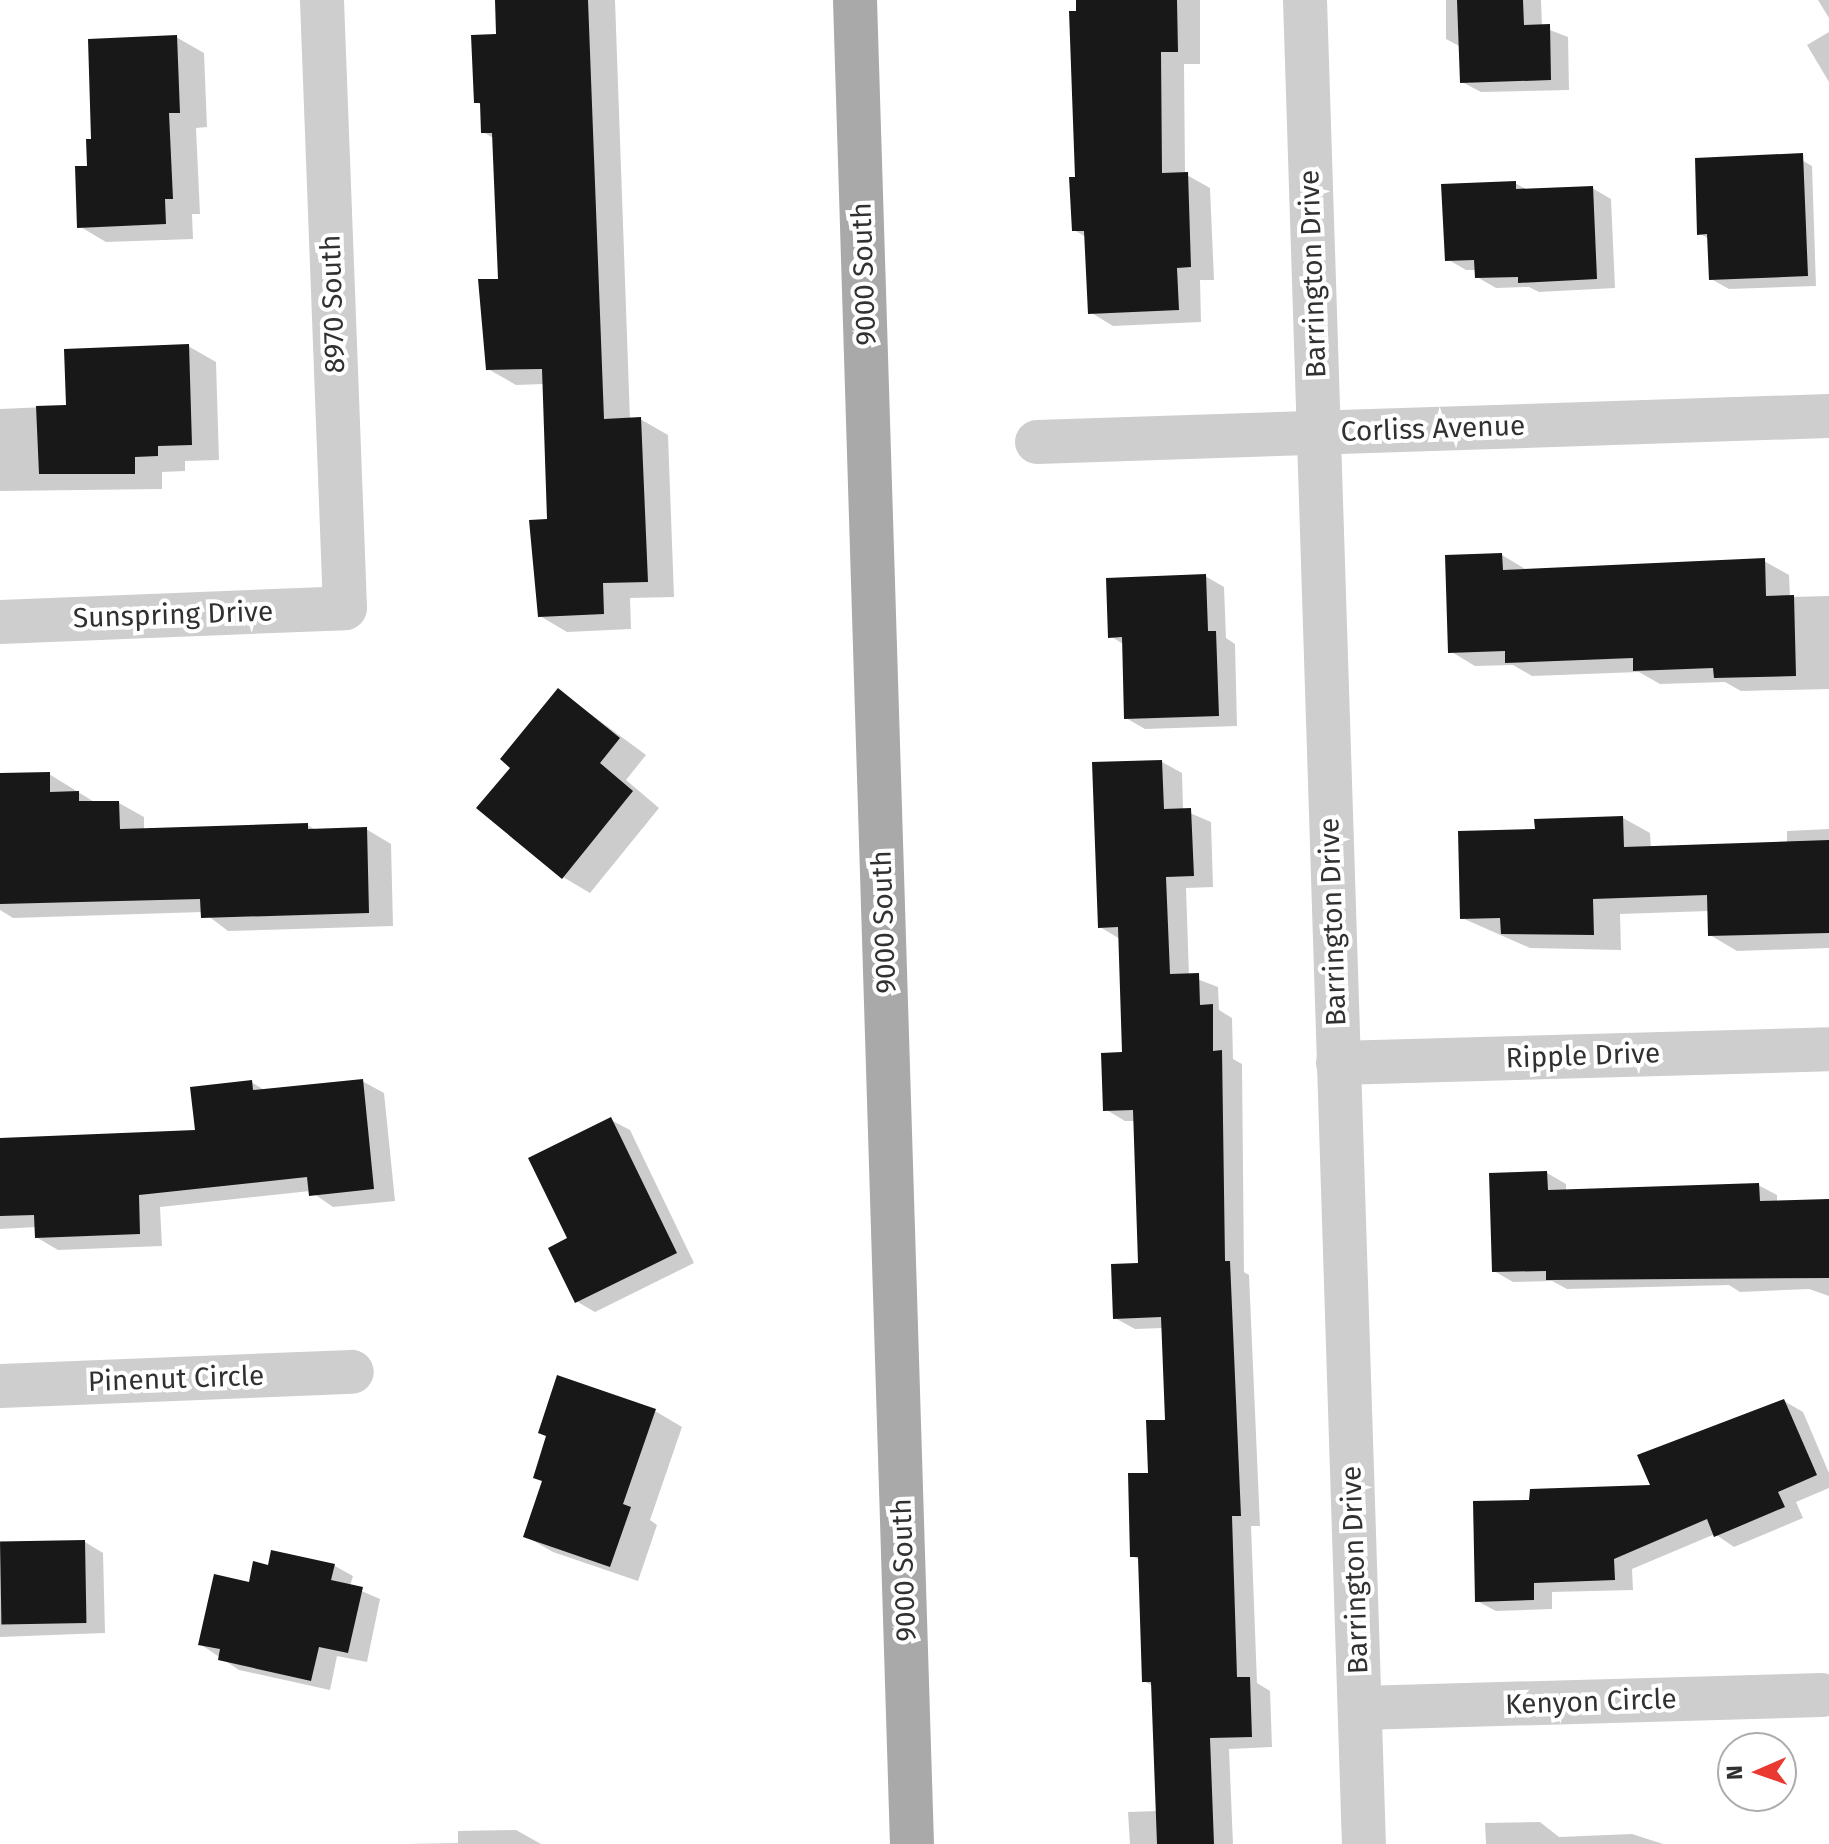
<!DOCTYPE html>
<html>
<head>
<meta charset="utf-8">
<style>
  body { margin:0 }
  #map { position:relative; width:1829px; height:1844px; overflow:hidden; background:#fff; font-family:"Fira Sans",sans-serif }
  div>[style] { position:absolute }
  .shadow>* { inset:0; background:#0003 }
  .building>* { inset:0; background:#181818; transform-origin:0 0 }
  .minor>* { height:44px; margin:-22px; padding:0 22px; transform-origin:22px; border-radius:22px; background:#cecece }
  .primary>* { height:44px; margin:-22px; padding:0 22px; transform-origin:22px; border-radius:22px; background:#a9a9a9 }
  span { translate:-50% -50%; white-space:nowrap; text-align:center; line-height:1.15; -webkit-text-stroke:8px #fff; paint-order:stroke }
  .street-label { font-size:28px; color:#313131 }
  .north { position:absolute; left:1717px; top:1732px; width:80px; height:80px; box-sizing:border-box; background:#fff; border:2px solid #adadad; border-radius:50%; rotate:268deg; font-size:22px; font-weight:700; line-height:32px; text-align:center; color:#313131 }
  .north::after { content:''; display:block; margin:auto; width:28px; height:36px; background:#ea3931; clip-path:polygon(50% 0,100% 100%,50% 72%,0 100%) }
</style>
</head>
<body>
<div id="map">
  <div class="shadow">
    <i style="clip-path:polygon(497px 0,615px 0,630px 420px,640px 419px,668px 435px,674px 597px,630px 598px,631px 629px,567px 632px,540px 616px,549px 521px,544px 384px,516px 385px,488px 369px,500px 281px,495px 139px,483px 132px,482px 105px,476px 102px,498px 36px)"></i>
    <i style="clip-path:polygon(1078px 0,1200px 0,1200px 64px,1184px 64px,1185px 174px,1210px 188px,1214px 280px,1200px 280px,1201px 322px,1113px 326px,1090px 312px,1086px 237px,1074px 230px)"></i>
    <i style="clip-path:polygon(1446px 0,1541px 0,1542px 27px,1568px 37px,1569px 90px,1481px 92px,1462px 82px,1461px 47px,1446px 39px)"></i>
    <i style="clip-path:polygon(1818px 0,1829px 0,1829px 18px)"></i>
    <i style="clip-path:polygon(1829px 32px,1829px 82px,1807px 45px)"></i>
    <i style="clip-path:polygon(176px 37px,204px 53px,207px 127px,196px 128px,200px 214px,192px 214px,193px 239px,106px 242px,79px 226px,89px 168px)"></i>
    <i style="clip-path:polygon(1793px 155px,1812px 166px,1816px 286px,1729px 289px,1711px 279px,1709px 239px,1699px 233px)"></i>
    <i style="clip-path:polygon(1515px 183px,1529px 191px,1592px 188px,1611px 199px,1615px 288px,1539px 292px,1529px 287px,1496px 288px,1477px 277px,1477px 270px,1466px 270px,1447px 259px)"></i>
    <i style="clip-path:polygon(188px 346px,216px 362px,219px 460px,185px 461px,185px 471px,162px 472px,162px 489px,0 491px,0 409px,68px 406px)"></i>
    <i style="clip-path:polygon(1502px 555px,1527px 570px,1764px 561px,1789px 575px,1790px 597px,1829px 596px,1829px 689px,1741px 691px,1725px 682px,1660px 684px,1639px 672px,1532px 676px,1513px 665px,1475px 666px,1450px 651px)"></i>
    <i style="clip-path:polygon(1205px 576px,1224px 587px,1226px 638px,1235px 644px,1237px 726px,1145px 729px,1126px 718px,1125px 645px,1110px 636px)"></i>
    <i style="clip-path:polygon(558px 690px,646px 755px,626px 780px,659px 808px,590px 893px,563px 877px,513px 767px)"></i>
    <i style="clip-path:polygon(1162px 762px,1182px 773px,1183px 810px,1211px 822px,1213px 887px,1186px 888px,1189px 976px,1218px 987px,1219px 1010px,1232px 1018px,1233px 1059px,1242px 1064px,1244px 1272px,1249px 1275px,1260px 1526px,1251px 1526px,1257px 1683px,1270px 1691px,1272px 1747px,1229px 1749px,1233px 1844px,1130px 1844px,1128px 1812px,1158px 1811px,1153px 1686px,1144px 1681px,1140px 1560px,1132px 1556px,1167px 1422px,1163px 1328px,1135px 1329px,1115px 1318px,1141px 1265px,1135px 1121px,1125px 1121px,1105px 1109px,1124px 1054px,1120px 939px,1100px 927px)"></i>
    <i style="clip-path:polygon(49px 774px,96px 803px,119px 803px,144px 817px,144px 830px,307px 825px,316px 830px,366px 829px,391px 844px,393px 926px,228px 931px,203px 912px,13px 918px,0 910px,0 775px)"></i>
    <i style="clip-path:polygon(1623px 818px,1650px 833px,1651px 848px,1787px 843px,1787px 831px,1829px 829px,1829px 948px,1737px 951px,1710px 935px,1709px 911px,1620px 914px,1621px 950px,1530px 948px,1462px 918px,1537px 831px)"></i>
    <i style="clip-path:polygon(362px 1081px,384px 1093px,395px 1201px,333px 1207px,310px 1191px,160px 1207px,162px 1246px,58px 1250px,36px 1237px,36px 1227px,0 1229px,0 1143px,197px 1132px,251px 1082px,266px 1091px)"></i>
    <i style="clip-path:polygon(611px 1120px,630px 1130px,694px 1263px,595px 1312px,576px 1301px,570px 1239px)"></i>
    <i style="clip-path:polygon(1547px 1173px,1566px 1184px,1566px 1191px,1758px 1185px,1777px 1195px,1777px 1203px,1829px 1201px,1829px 1296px,1809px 1289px,1740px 1292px,1729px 1285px,1567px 1289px,1552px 1281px,1513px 1282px,1494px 1271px)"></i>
    <i style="clip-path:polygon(1784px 1401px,1803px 1412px,1829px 1473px,1829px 1488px,1796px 1502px,1803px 1518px,1734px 1547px,1715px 1534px,1632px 1569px,1633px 1590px,1552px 1592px,1552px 1609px,1496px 1611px,1477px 1601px,1531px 1502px,1653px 1487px)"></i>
    <i style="clip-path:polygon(655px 1411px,682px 1427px,650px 1520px,657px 1525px,638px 1581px,553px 1552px,525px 1536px)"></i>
    <i style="clip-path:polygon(85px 1542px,103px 1553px,105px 1633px,0 1637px,0 1545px)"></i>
    <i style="clip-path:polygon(273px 1552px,335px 1566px,353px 1576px,350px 1586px,380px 1599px,367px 1662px,337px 1656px,330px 1690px,239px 1670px,200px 1644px,269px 1568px)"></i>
    <i style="clip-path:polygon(1540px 1822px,1559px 1837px,1632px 1834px,1663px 1844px,1486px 1844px,1485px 1823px)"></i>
    <i style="clip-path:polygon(516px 1830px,541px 1844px,406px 1844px,458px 1843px,458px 1831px)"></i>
  </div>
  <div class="building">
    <i style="clip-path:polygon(495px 0,588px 0,604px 419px,641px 417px,648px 582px,603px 583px,604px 614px,538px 617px,529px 520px,547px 519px,542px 369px,486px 370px,478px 279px,498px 279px,492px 133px,481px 133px,480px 103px,474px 103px,471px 35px,496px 34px)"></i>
    <i style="clip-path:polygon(1076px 0,1177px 0,1178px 52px,1161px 52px,1162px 173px,1188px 172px,1191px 267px,1177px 268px,1179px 310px,1088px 314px,1084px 231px,1072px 231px,1069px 177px,1075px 177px,1069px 11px,1076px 11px)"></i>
    <i style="clip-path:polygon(1457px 0,1523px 0,1524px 25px,1550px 24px,1551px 80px,1460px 83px)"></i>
    <i style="clip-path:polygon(177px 35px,180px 113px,169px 113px,173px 199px,165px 199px,166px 224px,77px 228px,75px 166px,87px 166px,86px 139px,91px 139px,88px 39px)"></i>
    <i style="clip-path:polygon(1803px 153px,1808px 276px,1709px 280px,1707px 234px,1697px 235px,1695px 158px)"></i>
    <i style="clip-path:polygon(1516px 181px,1516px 189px,1593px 186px,1597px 279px,1518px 283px,1518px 277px,1475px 278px,1474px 260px,1445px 261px,1441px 184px)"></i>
    <i style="clip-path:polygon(189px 344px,192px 445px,158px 446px,158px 456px,135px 457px,135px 474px,39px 474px,36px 406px,66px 405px,64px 349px)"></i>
    <i style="clip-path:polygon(1502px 553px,1503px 570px,1765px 558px,1766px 596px,1794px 595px,1796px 676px,1714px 678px,1713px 668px,1633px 671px,1633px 658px,1505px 663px,1505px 651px,1448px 653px,1445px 555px)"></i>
    <i style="clip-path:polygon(1206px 574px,1208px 631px,1216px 631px,1219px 716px,1124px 719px,1122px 637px,1108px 638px,1106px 578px)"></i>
    <i style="clip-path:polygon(558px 688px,620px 738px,600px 763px,633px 791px,562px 879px,476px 808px,510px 768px,500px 759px)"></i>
    <i style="clip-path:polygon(1162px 760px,1164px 809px,1191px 808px,1194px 876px,1166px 877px,1170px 974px,1199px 973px,1200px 1005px,1213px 1004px,1213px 1051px,1222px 1050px,1225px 1261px,1230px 1261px,1241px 1516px,1232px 1516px,1237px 1677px,1250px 1677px,1252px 1737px,1210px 1738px,1214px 1844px,1157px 1844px,1151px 1682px,1142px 1682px,1138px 1557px,1130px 1557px,1128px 1473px,1148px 1473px,1146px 1420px,1165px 1420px,1161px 1317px,1113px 1319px,1111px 1264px,1138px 1263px,1133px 1110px,1103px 1111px,1101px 1053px,1122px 1052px,1118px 927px,1098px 928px,1092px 762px)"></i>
    <i style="clip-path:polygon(50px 772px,50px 792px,79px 791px,79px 801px,119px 801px,120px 829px,308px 823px,308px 829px,367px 827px,369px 913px,201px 918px,200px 899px,0 904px,0 773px)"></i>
    <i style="clip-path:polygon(1623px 816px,1624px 847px,1829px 840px,1829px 933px,1708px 936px,1707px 895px,1593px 899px,1594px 935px,1501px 934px,1500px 918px,1460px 919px,1458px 831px,1535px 829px,1534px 819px)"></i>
    <i style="clip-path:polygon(363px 1079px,374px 1189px,309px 1196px,307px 1177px,139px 1195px,140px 1234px,35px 1238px,34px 1215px,0 1216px,0 1138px,195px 1130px,190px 1087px,252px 1080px,253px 1090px)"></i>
    <i style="clip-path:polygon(611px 1117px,677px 1253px,575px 1303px,548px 1248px,567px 1238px,528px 1158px)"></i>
    <i style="clip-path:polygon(1547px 1171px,1548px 1190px,1759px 1183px,1760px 1201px,1829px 1199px,1829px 1278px,1546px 1280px,1546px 1271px,1492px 1272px,1489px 1173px)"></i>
    <i style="clip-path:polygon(557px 1375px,656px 1409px,623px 1504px,631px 1507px,610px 1567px,523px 1537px,542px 1481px,533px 1478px,546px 1436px,538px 1433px)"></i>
    <i style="clip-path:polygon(1784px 1399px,1817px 1475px,1778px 1492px,1785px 1507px,1714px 1537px,1707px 1519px,1614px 1559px,1615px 1580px,1534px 1583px,1534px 1600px,1475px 1602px,1473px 1501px,1529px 1500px,1530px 1489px,1650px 1485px,1637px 1455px)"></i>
    <i style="left:85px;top:1540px;width:83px;height:85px;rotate:89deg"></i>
    <i style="clip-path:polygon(271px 1550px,335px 1564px,331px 1580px,363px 1587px,348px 1653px,319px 1647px,311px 1681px,218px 1660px,220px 1649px,198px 1645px,214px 1574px,249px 1582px,253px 1561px,268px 1565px)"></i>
  </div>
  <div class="minor">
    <i style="left:1305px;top:0;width:1845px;rotate:88.17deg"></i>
    <i style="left:1037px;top:442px;width:792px;rotate:-1.88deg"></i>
    <i style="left:0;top:622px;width:345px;rotate:-2.3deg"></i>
    <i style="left:345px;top:608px;width:608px;rotate:-92.17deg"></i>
    <i style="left:1338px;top:1063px;width:491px;rotate:-1.6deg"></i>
    <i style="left:0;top:1386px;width:352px;rotate:-2.3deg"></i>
    <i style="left:1360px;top:1708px;width:462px;rotate:-1.6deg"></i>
  </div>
  <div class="primary">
    <i style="left:855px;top:0;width:1845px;rotate:88.23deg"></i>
  </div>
  <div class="street-label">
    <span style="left:864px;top:274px;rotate:-92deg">9000 South</span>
    <span style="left:1313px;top:274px;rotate:-92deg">Barrington Drive</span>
    <span style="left:333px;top:304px;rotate:-92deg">8970 South</span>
    <span style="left:1433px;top:429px;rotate:-2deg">Corliss Avenue</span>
    <span style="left:173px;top:615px;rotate:-2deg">Sunspring Drive</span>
    <span style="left:884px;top:922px;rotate:-92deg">9000 South</span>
    <span style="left:1333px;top:922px;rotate:-92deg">Barrington Drive</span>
    <span style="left:1583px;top:1056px;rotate:-2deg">Ripple Drive</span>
    <span style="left:176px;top:1379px;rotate:-2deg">Pinenut Circle</span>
    <span style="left:904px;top:1570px;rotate:-92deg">9000 South</span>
    <span style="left:1355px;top:1570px;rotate:-92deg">Barrington Drive</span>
    <span style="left:1591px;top:1702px;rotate:-2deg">Kenyon Circle</span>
  </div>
  <div class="north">N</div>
</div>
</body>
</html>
